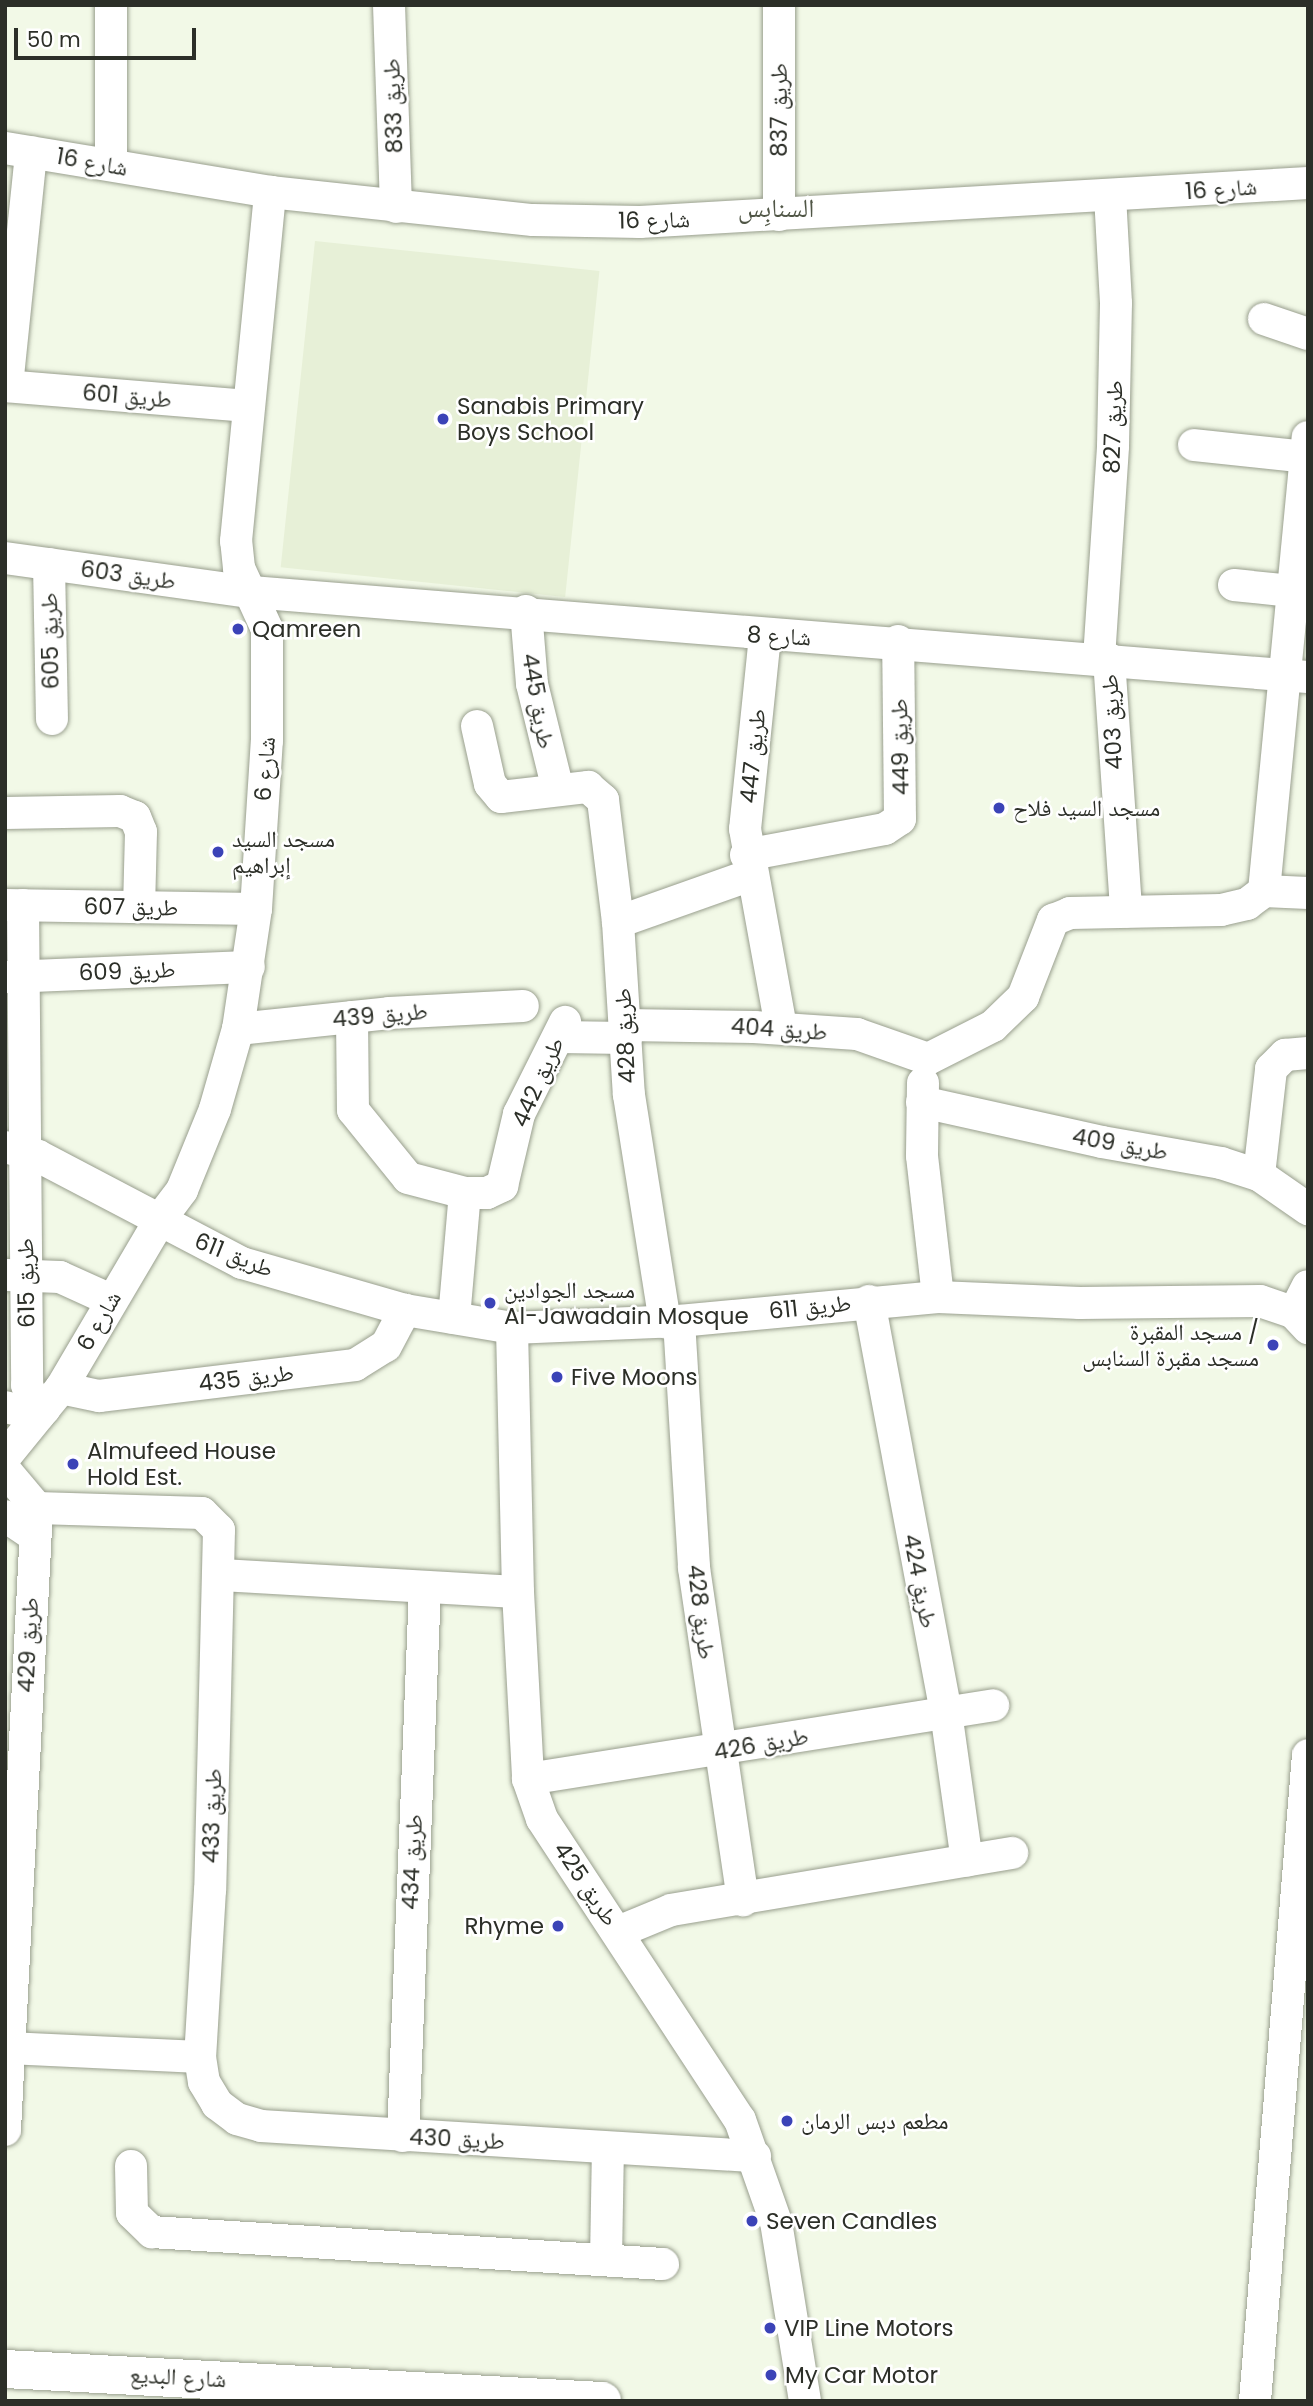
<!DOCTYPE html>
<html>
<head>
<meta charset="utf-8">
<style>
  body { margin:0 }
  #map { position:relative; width:1313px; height:2406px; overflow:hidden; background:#f2f9e7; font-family:Poppins,"Noto Naskh Arabic",sans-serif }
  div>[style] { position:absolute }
  .built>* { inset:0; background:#e7f0d7; transform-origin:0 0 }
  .roads { filter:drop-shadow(0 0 2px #999f8e) drop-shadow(0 0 2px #999f8e) }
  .minor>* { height:32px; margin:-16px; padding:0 16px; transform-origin:16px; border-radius:16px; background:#fff }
  .major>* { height:38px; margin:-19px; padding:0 19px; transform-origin:19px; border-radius:19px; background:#fff }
  .dots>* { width:19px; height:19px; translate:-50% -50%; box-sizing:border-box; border:4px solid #fff; border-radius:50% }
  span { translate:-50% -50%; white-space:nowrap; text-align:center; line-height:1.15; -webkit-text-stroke:5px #fff; paint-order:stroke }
  .street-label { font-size:23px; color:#2c2f28 }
  .poi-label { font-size:23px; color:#2c2f28 }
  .left { translate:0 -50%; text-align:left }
  .right { translate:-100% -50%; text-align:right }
  .quarter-label { font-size:26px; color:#505646 }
  .frame { position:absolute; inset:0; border:7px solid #2c2f28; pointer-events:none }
  .scale { position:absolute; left:14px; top:28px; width:182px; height:32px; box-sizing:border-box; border:4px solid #2c2f28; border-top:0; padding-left:9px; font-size:21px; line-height:24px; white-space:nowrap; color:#2c2f28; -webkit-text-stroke:5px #fff; paint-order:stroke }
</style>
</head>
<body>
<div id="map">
  <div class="built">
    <i style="left:315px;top:241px;width:286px;height:328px;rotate:6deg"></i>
  </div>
  <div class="roads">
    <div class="minor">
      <i style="left:111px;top:5px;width:160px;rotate:90deg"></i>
      <i style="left:389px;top:5px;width:202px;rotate:88deg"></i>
      <i style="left:779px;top:5px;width:210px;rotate:90deg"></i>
      <i style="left:5px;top:148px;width:269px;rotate:9.4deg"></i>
      <i style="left:270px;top:192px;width:264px;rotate:6.1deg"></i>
      <i style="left:533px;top:220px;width:107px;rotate:1.1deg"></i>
      <i style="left:640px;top:222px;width:669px;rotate:-3.34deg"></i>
      <i style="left:1264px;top:319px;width:46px;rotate:18.8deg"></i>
      <i style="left:5px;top:386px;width:243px;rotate:4.7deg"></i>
      <i style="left:7px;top:386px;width:235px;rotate:-84.1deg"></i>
      <i style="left:1194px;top:445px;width:113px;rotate:6.1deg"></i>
      <i style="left:5px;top:558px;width:248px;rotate:7.9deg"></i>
      <i style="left:251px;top:592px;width:1060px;rotate:4.6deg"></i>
      <i style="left:49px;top:564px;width:155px;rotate:88.9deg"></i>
      <i style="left:1234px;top:585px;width:58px;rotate:5.9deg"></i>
      <i style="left:526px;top:611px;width:73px;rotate:85.3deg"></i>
      <i style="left:532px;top:684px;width:109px;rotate:76.2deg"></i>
      <i style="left:765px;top:636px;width:194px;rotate:95.9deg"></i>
      <i style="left:745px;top:829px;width:202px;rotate:79.7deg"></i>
      <i style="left:1099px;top:658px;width:212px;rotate:-86.2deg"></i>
      <i style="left:1113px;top:446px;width:143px;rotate:-88.8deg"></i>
      <i style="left:1116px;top:303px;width:106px;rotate:-93.2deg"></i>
      <i style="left:1109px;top:659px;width:253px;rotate:86.1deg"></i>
      <i style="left:477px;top:726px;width:59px;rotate:77.4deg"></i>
      <i style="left:490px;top:784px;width:17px;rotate:50deg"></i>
      <i style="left:501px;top:797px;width:88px;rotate:-6.6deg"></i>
      <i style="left:588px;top:787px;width:20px;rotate:41deg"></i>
      <i style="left:603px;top:800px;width:123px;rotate:83deg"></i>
      <i style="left:618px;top:922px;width:173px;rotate:86.4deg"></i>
      <i style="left:629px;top:1095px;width:230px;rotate:81deg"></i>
      <i style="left:5px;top:813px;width:115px;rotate:-1deg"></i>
      <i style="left:120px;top:811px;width:16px;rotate:22deg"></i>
      <i style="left:135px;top:817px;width:16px;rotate:68deg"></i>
      <i style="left:141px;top:832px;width:75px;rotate:91.5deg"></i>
      <i style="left:746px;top:855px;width:141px;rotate:-10.6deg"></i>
      <i style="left:885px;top:829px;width:18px;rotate:-34deg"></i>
      <i style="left:900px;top:819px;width:178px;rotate:-90.6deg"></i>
      <i style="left:1264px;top:891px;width:456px;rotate:-84.5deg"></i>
      <i style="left:5px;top:905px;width:251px;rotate:0.9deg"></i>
      <i style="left:23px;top:905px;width:480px;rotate:89.5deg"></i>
      <i style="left:27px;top:1385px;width:15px;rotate:70deg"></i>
      <i style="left:32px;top:1399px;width:16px;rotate:40deg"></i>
      <i style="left:618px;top:922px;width:141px;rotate:-19.5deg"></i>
      <i style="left:7px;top:977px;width:242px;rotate:-2.4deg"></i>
      <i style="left:352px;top:1017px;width:93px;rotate:89.4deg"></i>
      <i style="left:353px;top:1110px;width:87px;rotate:51deg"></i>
      <i style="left:408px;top:1178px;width:59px;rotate:14.7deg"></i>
      <i style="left:465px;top:1193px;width:22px"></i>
      <i style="left:487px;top:1193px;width:17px;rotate:-25deg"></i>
      <i style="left:502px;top:1186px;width:74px;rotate:-76.7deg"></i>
      <i style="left:519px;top:1114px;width:103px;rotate:-63.4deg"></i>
      <i style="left:625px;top:1025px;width:129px;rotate:0.9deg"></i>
      <i style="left:754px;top:1027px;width:103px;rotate:3.9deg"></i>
      <i style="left:857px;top:1034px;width:75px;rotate:19.4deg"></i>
      <i style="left:928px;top:1059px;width:73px;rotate:-26.9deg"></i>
      <i style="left:993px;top:1026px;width:42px;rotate:-44deg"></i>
      <i style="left:1023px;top:997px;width:83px;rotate:-68.7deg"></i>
      <i style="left:1053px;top:920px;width:18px;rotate:-22deg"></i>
      <i style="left:1070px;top:913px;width:151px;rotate:-1.1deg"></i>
      <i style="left:1221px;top:910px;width:27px;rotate:-13deg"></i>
      <i style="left:1247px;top:904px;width:21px;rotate:-37deg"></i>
      <i style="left:1264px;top:891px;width:44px;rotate:2.6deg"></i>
      <i style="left:238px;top:1029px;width:152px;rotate:-6deg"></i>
      <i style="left:389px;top:1013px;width:134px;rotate:-3deg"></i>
      <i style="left:559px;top:1037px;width:67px;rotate:0.9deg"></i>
      <i style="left:923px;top:1083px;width:73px;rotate:90.8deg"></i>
      <i style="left:922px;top:1156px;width:142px;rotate:83.5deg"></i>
      <i style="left:922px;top:1102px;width:184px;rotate:12.5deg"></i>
      <i style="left:1102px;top:1142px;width:121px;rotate:10deg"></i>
      <i style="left:1221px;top:1163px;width:40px;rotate:18deg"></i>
      <i style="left:1259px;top:1175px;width:60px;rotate:34.8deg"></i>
      <i style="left:5px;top:1147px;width:34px;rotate:15deg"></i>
      <i style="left:38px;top:1156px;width:230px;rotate:27.7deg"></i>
      <i style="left:242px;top:1263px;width:170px;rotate:16.1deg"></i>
      <i style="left:405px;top:1310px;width:109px;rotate:9.5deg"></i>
      <i style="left:512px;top:1328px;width:167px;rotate:-2.4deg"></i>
      <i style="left:679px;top:1321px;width:260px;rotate:-5.3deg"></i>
      <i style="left:938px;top:1297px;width:142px;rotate:2.4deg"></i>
      <i style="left:1080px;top:1303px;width:180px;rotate:-0.6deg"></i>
      <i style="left:1260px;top:1301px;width:36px;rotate:19deg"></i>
      <i style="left:1294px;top:1313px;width:21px;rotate:47deg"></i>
      <i style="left:1259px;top:1175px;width:107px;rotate:-83.5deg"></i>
      <i style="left:1271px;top:1069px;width:20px;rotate:-45deg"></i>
      <i style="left:1285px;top:1055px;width:23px;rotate:-5deg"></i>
      <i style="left:7px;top:1275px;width:53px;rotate:2.2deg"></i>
      <i style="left:60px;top:1277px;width:56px;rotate:24.3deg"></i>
      <i style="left:869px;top:1301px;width:418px;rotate:79.4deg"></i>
      <i style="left:946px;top:1712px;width:150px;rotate:82deg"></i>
      <i style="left:1294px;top:1313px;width:30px;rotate:-63deg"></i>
      <i style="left:454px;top:1318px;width:125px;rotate:-85deg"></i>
      <i style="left:679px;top:1321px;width:247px;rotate:86.5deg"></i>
      <i style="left:694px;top:1568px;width:336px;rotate:81.6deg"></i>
      <i style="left:512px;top:1328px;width:264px;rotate:88.7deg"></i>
      <i style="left:518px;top:1592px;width:187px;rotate:86.9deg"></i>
      <i style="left:528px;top:1779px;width:42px;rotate:70.7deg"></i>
      <i style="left:542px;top:1819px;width:360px;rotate:56.7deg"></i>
      <i style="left:740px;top:2120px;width:108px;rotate:70.6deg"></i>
      <i style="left:776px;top:2222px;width:181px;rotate:80.8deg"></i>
      <i style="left:61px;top:1388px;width:39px;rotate:12deg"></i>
      <i style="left:99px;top:1396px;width:258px;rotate:-6.9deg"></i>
      <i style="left:355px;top:1365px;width:36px;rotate:-32deg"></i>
      <i style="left:386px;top:1346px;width:41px;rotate:-62.2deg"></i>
      <i style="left:5px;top:1407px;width:35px;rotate:13deg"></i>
      <i style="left:5px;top:1457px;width:89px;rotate:-50.9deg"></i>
      <i style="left:61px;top:1388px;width:197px;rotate:-59.5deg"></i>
      <i style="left:161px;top:1218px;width:35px;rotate:-53deg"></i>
      <i style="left:182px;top:1190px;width:87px;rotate:-67.8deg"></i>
      <i style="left:215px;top:1109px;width:83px;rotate:-74deg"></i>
      <i style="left:238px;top:1029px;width:121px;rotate:-81.5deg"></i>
      <i style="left:256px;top:909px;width:168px;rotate:-86.3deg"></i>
      <i style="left:267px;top:741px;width:112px;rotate:-90deg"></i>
      <i style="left:267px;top:629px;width:67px;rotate:-114.7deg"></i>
      <i style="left:239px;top:568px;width:27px;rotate:-96deg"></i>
      <i style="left:236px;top:541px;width:351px;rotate:-84.4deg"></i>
      <i style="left:5px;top:1470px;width:50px;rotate:49.9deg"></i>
      <i style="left:37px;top:1508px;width:165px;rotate:1.7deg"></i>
      <i style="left:202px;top:1513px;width:24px;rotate:45deg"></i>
      <i style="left:219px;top:1530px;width:360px;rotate:91.4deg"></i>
      <i style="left:210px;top:1890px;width:167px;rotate:93.4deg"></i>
      <i style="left:200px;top:2057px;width:25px;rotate:81deg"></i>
      <i style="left:204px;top:2082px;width:26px;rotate:59deg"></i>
      <i style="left:217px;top:2104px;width:25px;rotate:37deg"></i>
      <i style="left:237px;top:2119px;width:25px;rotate:16deg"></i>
      <i style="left:261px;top:2126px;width:495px;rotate:3.5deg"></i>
      <i style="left:5px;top:1516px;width:34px;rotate:34deg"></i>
      <i style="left:220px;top:1575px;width:298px;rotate:3.3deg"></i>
      <i style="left:528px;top:1779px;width:471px;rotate:-9deg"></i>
      <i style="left:618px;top:1932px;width:57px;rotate:-22.5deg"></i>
      <i style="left:671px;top:1910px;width:346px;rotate:-9.5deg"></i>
      <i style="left:8px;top:2048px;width:192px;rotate:2.7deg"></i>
      <i style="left:5px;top:2130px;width:623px;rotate:-87.05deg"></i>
      <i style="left:403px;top:2136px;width:548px;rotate:-87.7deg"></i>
      <i style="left:131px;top:2166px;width:47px;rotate:88.8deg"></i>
      <i style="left:132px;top:2213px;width:28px;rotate:44deg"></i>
      <i style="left:152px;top:2232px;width:512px;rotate:3.58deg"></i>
      <i style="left:606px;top:2260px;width:112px;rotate:-89deg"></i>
      <i style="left:1255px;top:2401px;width:648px;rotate:-85.31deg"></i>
    </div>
    <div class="major">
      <i style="left:5px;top:2369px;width:598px;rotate:3.07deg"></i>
    </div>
  </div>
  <div class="dots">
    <i style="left:443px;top:419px;background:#3b43b7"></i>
    <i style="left:238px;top:629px;background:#3b43b7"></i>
    <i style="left:999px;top:808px;background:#3b43b7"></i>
    <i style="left:218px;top:852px;background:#3b43b7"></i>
    <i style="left:490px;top:1303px;background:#3b43b7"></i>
    <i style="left:1273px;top:1345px;background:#3b43b7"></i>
    <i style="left:557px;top:1377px;background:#3b43b7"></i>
    <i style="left:73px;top:1464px;background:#3b43b7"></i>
    <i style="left:558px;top:1926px;background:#3b43b7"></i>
    <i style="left:787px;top:2121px;background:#3b43b7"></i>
    <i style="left:752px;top:2221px;background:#3b43b7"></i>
    <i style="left:770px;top:2328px;background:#3b43b7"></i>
    <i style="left:771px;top:2375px;background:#3b43b7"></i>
  </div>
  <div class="street-label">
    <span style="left:393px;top:106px;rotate:-92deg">طريق 833</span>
    <span style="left:779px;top:110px;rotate:-90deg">طريق 837</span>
    <span style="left:92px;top:162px;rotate:10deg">شارع 16</span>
    <span style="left:1221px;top:189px;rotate:-4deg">شارع 16</span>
    <span style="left:654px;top:220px;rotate:-1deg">شارع 16</span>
    <span style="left:127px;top:396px;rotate:5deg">طريق 601</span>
    <span style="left:1113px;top:427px;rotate:-88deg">طريق 827</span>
    <span style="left:128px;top:575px;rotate:8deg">طريق 603</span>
    <span style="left:779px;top:636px;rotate:3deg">شارع 8</span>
    <span style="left:50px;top:641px;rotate:-91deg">طريق 605</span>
    <span style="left:538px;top:701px;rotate:80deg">طريق 445</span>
    <span style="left:1112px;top:722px;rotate:-93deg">طريق 403</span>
    <span style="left:900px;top:747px;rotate:-91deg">طريق 449</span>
    <span style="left:753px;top:756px;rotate:-84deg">طريق 447</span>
    <span style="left:265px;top:769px;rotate:-86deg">شارع 6</span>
    <span style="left:131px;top:907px;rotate:1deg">طريق 607</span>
    <span style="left:127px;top:971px;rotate:-2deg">طريق 609</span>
    <span style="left:380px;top:1015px;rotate:-5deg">طريق 439</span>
    <span style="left:779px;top:1029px;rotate:4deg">طريق 404</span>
    <span style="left:625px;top:1036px;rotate:-93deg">طريق 428</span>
    <span style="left:538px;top:1082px;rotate:-66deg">طريق 442</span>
    <span style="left:1120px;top:1144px;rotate:10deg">طريق 409</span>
    <span style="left:234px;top:1255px;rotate:22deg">طريق 611</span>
    <span style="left:26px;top:1283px;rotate:-91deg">طريق 615</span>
    <span style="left:810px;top:1307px;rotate:-6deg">طريق 611</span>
    <span style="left:99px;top:1321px;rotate:-60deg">شارع 6</span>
    <span style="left:246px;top:1378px;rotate:-7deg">طريق 435</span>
    <span style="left:920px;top:1581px;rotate:79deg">طريق 424</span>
    <span style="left:701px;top:1612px;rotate:83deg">طريق 428</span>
    <span style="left:28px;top:1645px;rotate:-87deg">طريق 429</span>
    <span style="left:761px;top:1744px;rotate:-10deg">طريق 426</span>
    <span style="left:212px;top:1816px;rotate:-88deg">طريق 433</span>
    <span style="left:412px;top:1862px;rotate:-87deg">طريق 434</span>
    <span style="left:586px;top:1884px;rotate:56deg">طريق 425</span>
    <span style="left:457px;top:2139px;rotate:3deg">طريق 430</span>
    <span style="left:178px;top:2377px;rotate:3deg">شارع البديع</span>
  </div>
  <div class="poi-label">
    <span class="left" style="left:457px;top:419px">Sanabis Primary<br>Boys School</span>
    <span class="left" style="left:252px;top:629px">Qamreen</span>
    <span class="left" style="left:1013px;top:808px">مسجد السيد فلاح</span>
    <span class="left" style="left:232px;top:852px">مسجد السيد<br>إبراهيم</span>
    <span class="left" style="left:504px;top:1303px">مسجد الجوادين<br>Al-Jawadain Mosque</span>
    <span class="right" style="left:1259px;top:1345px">مسجد المقبرة /<br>مسجد مقبرة السنابس</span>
    <span class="left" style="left:571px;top:1377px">Five Moons</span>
    <span class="left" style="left:87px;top:1464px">Almufeed House<br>Hold Est.</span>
    <span class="right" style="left:544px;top:1926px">Rhyme</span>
    <span class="left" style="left:801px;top:2121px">مطعم دبس الرمان</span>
    <span class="left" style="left:766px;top:2221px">Seven Candles</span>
    <span class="left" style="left:784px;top:2328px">VIP Line Motors</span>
    <span class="left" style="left:785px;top:2375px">My Car Motor</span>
  </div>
  <div class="quarter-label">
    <span style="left:776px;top:209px">السنابِس</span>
  </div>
  <div class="frame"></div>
  <div class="scale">50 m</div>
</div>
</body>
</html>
